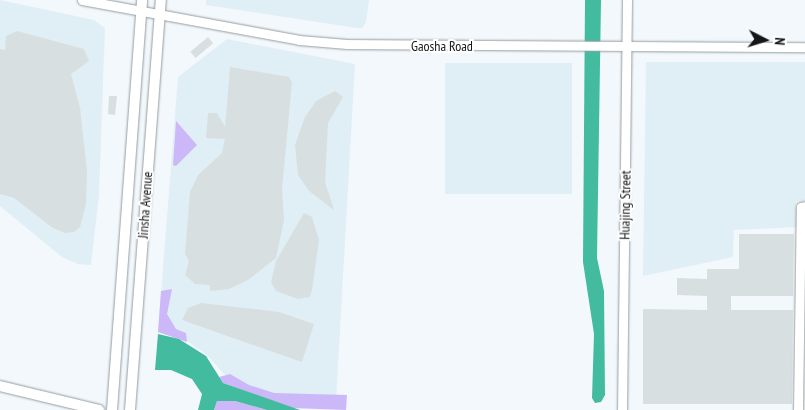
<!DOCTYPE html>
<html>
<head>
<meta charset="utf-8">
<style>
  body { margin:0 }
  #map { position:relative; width:805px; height:410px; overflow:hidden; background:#f2f8fc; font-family:"PT Sans Narrow",sans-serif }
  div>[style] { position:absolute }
  .built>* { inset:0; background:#e0eef6; transform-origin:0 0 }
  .green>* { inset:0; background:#ccb8f8 }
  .water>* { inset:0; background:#43bb9e }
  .building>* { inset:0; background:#d8dfe0; transform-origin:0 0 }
  .roads { filter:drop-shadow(0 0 1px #969ca0) drop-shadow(0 0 1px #969ca0) }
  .minor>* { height:9px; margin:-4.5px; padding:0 4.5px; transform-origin:4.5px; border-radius:4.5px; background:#fff }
  .major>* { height:10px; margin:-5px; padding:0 5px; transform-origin:5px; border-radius:5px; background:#fff }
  span { translate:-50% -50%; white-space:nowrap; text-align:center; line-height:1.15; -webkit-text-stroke:4px #fff; paint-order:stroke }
  .street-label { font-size:14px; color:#141617 }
  .north { position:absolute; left:740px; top:15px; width:50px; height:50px; -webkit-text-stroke:4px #fff; paint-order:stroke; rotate:95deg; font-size:14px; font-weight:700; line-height:20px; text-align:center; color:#141617 }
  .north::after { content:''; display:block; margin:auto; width:18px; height:22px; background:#141617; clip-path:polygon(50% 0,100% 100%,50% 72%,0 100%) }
</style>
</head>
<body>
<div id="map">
  <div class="built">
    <i style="clip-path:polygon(0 0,94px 20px,105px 28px,99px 195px,91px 265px,78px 264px,62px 257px,0 206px)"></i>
    <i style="clip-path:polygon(206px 0,369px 0,366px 22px,362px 28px,357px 28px,206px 5px)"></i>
    <i style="clip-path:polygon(227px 39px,355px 64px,336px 401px,313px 406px,232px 383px,206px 354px,181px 337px,158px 332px,178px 77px)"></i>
    <i style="clip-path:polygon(646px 62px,805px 62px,805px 201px,796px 202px,798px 227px,734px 230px,733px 257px,643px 276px)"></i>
    <i style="left:445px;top:63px;width:127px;height:131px"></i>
  </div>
  <div class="green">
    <i style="clip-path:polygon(176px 121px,197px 145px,176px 166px,173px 165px)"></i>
    <i style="clip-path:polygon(172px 289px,167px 314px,176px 329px,186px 333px,187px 342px,158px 332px,161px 291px)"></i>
    <i style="clip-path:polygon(230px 374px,249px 385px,274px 393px,347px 395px,346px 410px,292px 408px,223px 383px,219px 377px)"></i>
    <i style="clip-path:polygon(217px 401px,235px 401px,267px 410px,214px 410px)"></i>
  </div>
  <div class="water">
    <i style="clip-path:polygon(585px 0,601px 0,597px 258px,604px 291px,605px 395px,601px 402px,595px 403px,592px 398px,594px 334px,583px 262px)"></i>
    <i style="clip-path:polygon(158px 334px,179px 339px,206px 356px,223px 383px,300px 410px,267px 410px,235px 401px,217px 401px,214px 410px,198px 410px,202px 394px,192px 379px,171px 370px,155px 370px)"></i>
  </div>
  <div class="building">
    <i style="clip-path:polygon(17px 31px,84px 49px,89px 61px,71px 74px,80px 108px,87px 172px,86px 204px,80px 227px,74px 232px,65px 233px,53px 228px,14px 198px,0 194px,0 49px,5px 50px,6px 36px)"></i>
    <i style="left:208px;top:37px;width:8px;height:23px;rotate:50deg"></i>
    <i style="clip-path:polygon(230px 67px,289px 77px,292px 82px,282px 189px,284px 220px,276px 258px,248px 280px,229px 289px,210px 291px,210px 285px,195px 284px,185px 275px,189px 261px,185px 254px,190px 192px,198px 175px,222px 153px,225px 139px,206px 138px,208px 113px,217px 113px,225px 127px)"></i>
    <i style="clip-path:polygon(335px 91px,343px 97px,328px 123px,325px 182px,334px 210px,309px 191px,298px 175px,295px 145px,305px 117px,316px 101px)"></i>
    <i style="clip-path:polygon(109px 96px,117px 96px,115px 115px,108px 114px)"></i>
    <i style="clip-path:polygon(304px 213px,312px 217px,319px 240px,312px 290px,310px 297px,298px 299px,276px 291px,271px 282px,276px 261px)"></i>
    <i style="clip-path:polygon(739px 234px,794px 234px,793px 296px,731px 296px,731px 310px,793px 310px,792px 404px,643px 404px,643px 309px,707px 310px,707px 296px,677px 295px,677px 278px,707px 279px,707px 269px,739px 269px)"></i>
    <i style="clip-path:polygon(201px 303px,279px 312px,314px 324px,302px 362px,182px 320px,188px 308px)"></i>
  </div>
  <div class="roads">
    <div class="minor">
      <i style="left:82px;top:0;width:221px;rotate:10.4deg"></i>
      <i style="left:299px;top:40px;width:48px;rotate:4.8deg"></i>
      <i style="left:347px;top:44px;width:458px;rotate:0.4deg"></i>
      <i style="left:622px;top:410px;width:410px;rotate:-89.3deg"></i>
      <i style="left:798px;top:410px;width:203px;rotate:-89.2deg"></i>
      <i style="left:801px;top:207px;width:4px;rotate:-14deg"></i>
    </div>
    <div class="major">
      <i style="left:0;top:386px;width:102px;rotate:13.6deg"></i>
      <i style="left:112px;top:410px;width:411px;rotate:-85.8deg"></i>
      <i style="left:130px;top:410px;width:411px;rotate:-85.7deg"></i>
    </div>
  </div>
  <div class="street-label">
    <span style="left:442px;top:46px">Gaosha Road</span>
    <span style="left:145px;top:205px;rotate:-86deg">Jinsha Avenue</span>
    <span style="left:625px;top:205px;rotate:-89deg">Huajing Street</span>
  </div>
  <div class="north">N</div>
</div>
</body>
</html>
